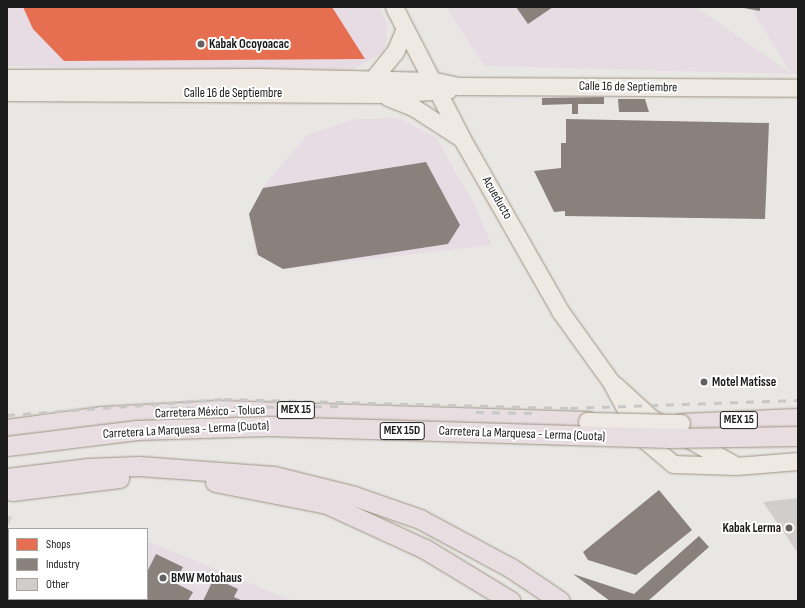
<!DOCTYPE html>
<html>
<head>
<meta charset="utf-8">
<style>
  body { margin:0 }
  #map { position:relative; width:805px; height:608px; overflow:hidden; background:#e9e7e4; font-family:"Sofia Sans Condensed",sans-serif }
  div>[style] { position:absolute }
  .industrial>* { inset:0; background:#e7dce3 }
  .shops>* { inset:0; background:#e76f51 }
  .industry>* { inset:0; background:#8a817c }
  .building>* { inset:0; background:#d0cdcb; transform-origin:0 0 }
  .roads { filter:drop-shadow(0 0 1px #9e9382) drop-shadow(0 0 1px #9e9382) }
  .major>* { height:17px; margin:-8.5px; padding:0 8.5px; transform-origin:8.5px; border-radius:8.5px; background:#efe9e3 }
  .highway>* { height:19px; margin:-9.5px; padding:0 9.5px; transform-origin:9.5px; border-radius:9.5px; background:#e8dde0 }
  .rail>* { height:3px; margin-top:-1.5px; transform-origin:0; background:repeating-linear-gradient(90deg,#c9c8c8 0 8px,transparent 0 16px) }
  .bridges { filter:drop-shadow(0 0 1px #9e9382) drop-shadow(0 0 1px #9e9382) }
  .major-bridge>* { height:17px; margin:-8.5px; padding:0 8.5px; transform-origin:8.5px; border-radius:8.5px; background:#efe9e3 }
  .highway-bridge>* { height:19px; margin:-9.5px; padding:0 9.5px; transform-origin:9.5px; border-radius:9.5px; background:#e8dde0 }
  .dots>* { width:11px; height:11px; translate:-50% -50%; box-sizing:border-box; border:2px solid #fff; border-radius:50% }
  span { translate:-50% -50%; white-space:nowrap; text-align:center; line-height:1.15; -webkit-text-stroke:4px #fff; paint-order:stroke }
  .shield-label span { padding:1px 3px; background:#fff; border:1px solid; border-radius:3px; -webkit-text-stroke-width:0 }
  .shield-label { font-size:12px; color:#1b1b1b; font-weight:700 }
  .poi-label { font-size:13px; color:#1b1b1b; font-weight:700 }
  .left { translate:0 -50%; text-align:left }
  .right { translate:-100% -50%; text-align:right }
  .street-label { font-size:13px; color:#1b1b1b }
  .frame { position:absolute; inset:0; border:8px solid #1b1b1b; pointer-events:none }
  .legend { position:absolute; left:8px; top:528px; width:140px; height:72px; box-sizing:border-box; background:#fff; border:1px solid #a4a4a4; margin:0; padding:5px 7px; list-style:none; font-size:12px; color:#1b1b1b }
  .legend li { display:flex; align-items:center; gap:8px; height:20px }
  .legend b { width:20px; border:1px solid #a4a4a4 }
</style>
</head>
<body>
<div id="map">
  <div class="industrial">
    <i style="clip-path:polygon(7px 7px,379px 7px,387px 23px,387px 38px,384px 51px,353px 70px,7px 66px)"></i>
    <i style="clip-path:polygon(446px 7px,696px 7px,791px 73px,752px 10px,739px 9px,798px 7px,798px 74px,484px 66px)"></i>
    <i style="clip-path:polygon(399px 118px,436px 138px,472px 200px,492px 245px,283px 269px,255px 253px,249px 214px,266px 183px,307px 135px,355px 119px)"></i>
    <i style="clip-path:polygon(147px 541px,294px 601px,104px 601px,147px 599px)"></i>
  </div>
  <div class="shops">
    <i style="clip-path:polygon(23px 7px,332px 7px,365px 59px,64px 61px,33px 29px)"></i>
  </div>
  <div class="industry">
    <i style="clip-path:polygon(516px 7px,553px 7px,528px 24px)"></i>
    <i style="clip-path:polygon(739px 7px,760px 7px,760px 11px)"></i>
    <i style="clip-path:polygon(604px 97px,604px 104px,578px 104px,578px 114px,572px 114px,572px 104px,542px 105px,542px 98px)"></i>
    <i style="clip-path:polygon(618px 99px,645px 99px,649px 112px,619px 112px)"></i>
    <i style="clip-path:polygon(566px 119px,769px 123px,765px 219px,565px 216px,565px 211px,554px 212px,534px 171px,561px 168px,561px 143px,566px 143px)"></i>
    <i style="clip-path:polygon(426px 162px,460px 225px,448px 244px,283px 269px,258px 255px,249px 214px,263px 188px)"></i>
    <i style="clip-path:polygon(659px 490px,692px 530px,636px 575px,588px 560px,583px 552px)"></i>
    <i style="clip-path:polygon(699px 536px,709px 547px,648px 601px,610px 601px,573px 574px,634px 594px)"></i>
    <i style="clip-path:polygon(156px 554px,183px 567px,175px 583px,193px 592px,188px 601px,133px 601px,147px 599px,147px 572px)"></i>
    <i style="clip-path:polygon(214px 578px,238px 589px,234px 597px,243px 601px,203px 601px)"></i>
  </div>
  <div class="building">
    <i style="clip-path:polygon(798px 498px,798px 553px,763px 502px)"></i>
    <i style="clip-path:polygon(7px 515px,12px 518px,7px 527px)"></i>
    <i style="left:7px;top:553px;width:2px;height:39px;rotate:27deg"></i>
    <i style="clip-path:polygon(7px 593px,9px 599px,24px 601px,7px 601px)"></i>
    <i style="left:52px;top:599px;width:29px;height:3px"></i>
  </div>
  <div class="roads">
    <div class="major">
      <i style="left:394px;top:7px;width:148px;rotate:62.7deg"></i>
      <i style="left:462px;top:139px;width:198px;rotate:60.3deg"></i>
      <i style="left:560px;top:311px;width:87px;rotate:54.3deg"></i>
      <i style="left:611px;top:382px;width:61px;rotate:61.8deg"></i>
      <i style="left:640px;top:436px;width:43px;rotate:40.3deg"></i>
      <i style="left:673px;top:464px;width:63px;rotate:1.8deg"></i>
      <i style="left:736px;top:466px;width:62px;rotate:-4.6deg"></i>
      <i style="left:7px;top:78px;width:253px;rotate:-0.2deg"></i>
      <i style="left:260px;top:77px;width:175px;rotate:1.3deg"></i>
      <i style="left:435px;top:81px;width:25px;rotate:12deg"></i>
      <i style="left:459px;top:86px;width:339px;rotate:0.3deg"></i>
      <i style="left:372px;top:80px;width:36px;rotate:-51deg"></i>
      <i style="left:395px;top:52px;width:25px;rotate:-67deg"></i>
      <i style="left:7px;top:92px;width:376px;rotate:0.3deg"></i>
      <i style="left:383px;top:94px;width:65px;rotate:-3.5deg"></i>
      <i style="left:388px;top:97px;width:27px;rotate:22deg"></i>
      <i style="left:413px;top:107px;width:57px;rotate:32.9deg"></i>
      <i style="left:615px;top:385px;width:49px;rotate:42.5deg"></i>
      <i style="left:651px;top:418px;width:96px;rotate:29.2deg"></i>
    </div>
    <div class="highway">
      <i style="left:681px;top:423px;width:117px;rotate:-2.4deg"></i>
      <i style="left:7px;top:429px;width:96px;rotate:-7.8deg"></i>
      <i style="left:102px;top:416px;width:116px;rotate:-3deg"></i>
      <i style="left:218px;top:410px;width:369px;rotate:1.7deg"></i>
      <i style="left:7px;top:478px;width:82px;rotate:-7deg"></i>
      <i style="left:88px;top:468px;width:51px;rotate:-2.2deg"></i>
      <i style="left:139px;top:466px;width:135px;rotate:4.2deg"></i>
      <i style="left:274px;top:476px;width:82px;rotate:14deg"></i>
      <i style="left:354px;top:496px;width:70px;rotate:19.2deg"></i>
      <i style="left:420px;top:519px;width:103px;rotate:28.3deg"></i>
      <i style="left:511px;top:568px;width:59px;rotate:34deg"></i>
      <i style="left:215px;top:482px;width:114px;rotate:11.1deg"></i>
      <i style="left:327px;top:504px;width:108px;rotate:24.7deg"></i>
      <i style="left:425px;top:549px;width:100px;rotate:31.2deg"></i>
      <i style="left:12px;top:491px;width:108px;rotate:-6.9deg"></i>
    </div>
  </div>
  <div class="rail">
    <i style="left:154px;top:408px;width:188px;rotate:-0.6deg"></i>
    <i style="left:476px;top:412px;width:56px;rotate:1deg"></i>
    <i style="left:7px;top:415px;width:218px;rotate:-4.2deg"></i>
    <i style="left:224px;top:399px;width:346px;rotate:1.5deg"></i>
    <i style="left:570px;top:408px;width:228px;rotate:-2deg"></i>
  </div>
  <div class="bridges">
    <div class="major-bridge">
      <i style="left:587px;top:421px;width:94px;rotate:1.2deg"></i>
    </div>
    <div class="highway-bridge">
      <i style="left:7px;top:446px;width:131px;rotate:-7deg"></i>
      <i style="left:137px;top:430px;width:131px;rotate:-1.7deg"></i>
      <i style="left:268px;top:426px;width:402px;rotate:1.7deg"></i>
      <i style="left:670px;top:438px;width:128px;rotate:-0.9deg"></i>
    </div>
  </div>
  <div class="dots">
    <i style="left:201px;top:44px;background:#636261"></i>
    <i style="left:704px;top:382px;background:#636261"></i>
    <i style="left:789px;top:528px;background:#636261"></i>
    <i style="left:163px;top:578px;background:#636261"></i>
  </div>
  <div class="shield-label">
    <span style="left:296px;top:410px">MEX 15</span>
    <span style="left:739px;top:420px">MEX 15</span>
    <span style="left:402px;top:431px">MEX 15D</span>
  </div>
  <div class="poi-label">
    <span class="left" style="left:209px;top:44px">Kabak Ocoyoacac</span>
    <span class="left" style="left:712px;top:382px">Motel Matisse</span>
    <span class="right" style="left:781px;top:528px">Kabak Lerma</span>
    <span class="left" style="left:171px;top:578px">BMW Motohaus</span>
  </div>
  <div class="street-label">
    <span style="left:628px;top:87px;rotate:1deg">Calle 16 de Septiembre</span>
    <span style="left:233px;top:93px">Calle 16 de Septiembre</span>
    <span style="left:497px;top:198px;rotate:60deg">Acueducto</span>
    <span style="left:210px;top:412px;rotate:-2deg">Carretera México - Toluca</span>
    <span style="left:186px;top:430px;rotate:-3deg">Carretera La Marquesa - Lerma (Cuota)</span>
    <span style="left:522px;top:434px;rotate:2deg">Carretera La Marquesa - Lerma (Cuota)</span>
  </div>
  <div class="frame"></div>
  <ul class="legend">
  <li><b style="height:11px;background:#e76f51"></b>Shops</li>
  <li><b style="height:11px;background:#8a817c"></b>Industry</li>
  <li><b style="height:11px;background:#d0cdcb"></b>Other</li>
  </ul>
</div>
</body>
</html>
